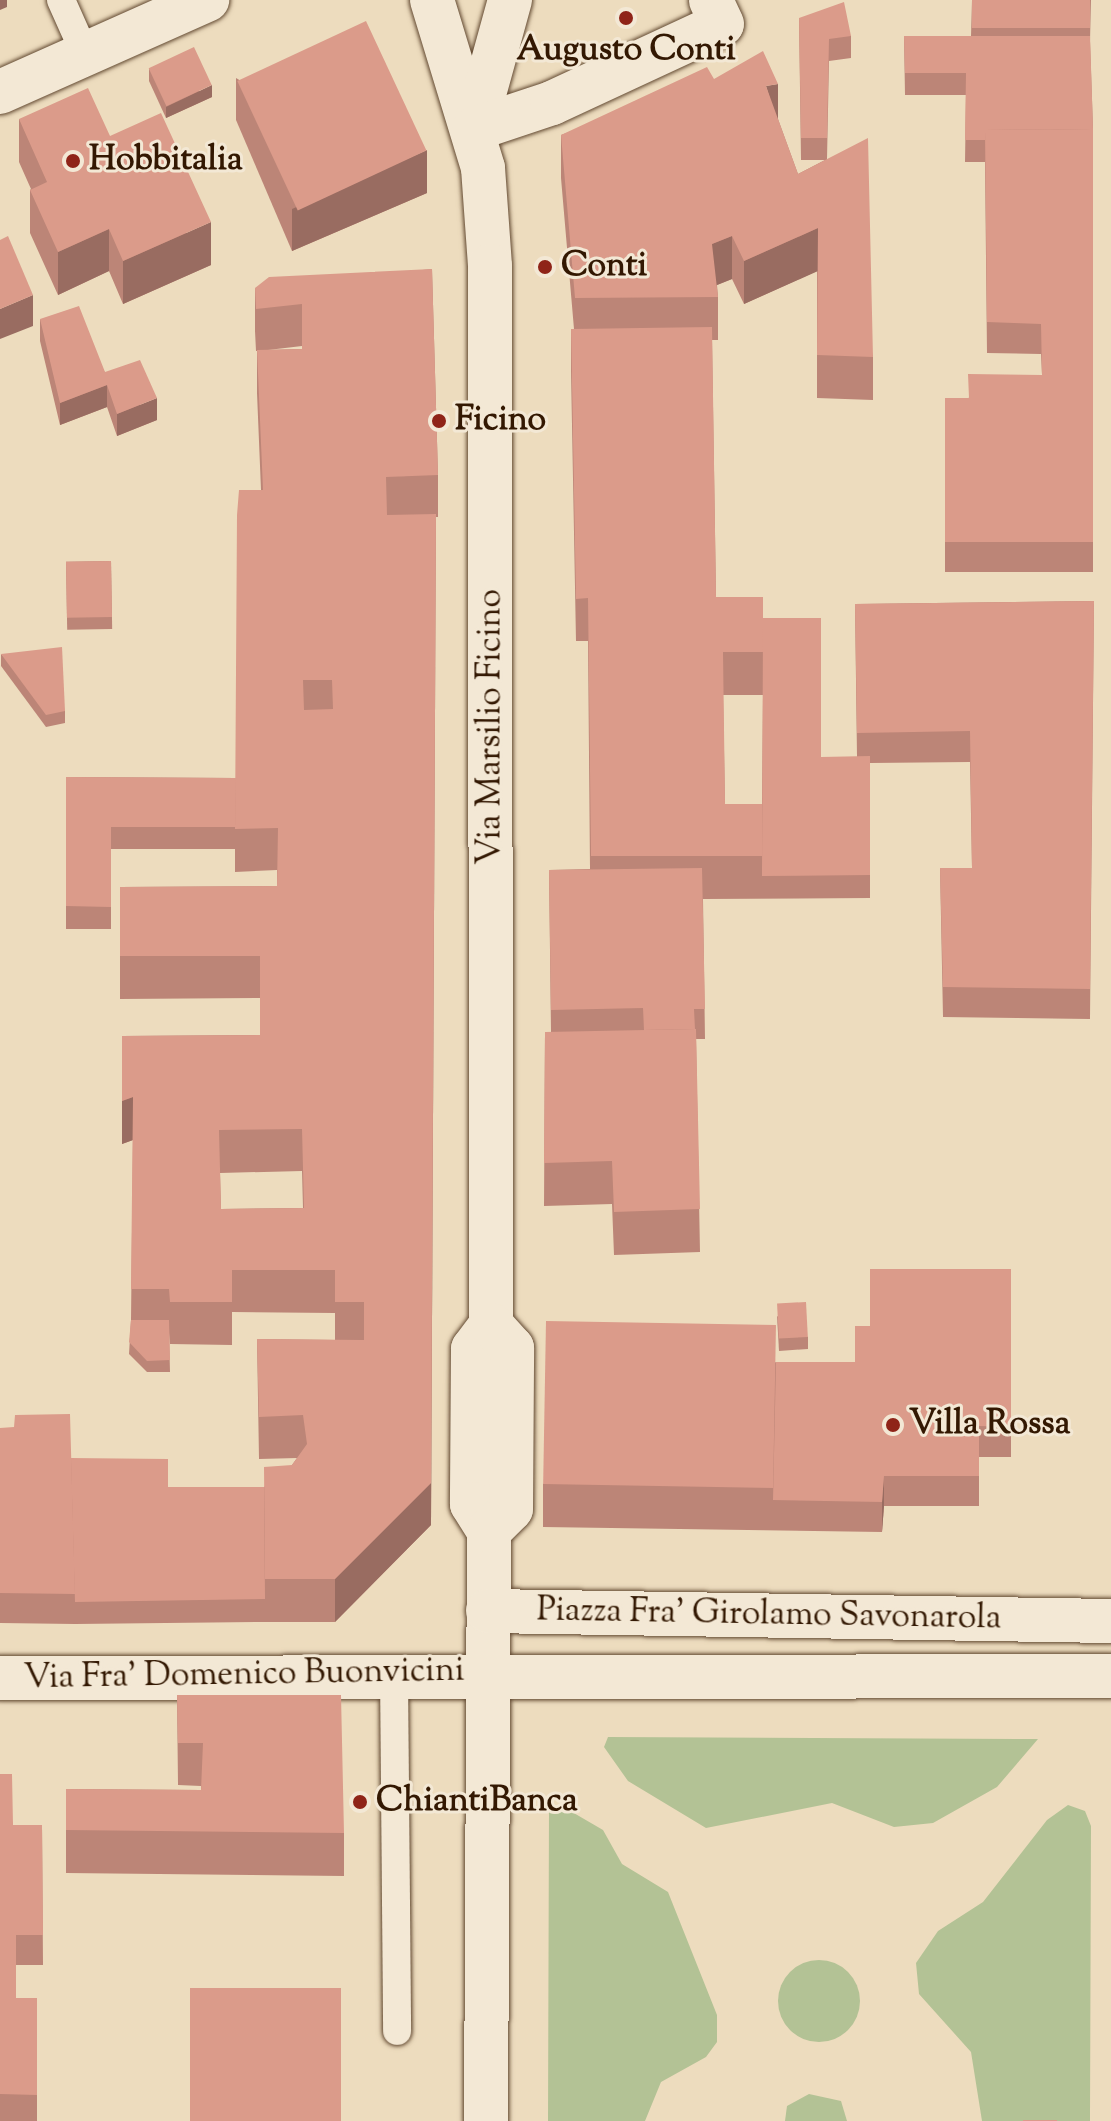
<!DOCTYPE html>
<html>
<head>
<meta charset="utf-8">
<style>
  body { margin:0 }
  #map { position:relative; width:1111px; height:2121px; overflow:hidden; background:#eddcbe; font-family:"Sorts Mill Goudy",serif }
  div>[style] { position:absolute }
  .green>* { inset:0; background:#b3c295 }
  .round { border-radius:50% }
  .roads { filter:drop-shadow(0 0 2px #624931) drop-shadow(0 0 2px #624931) }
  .lane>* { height:28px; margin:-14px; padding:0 14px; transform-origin:14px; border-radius:14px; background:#f3e8d5 }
  .street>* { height:44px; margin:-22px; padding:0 22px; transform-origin:22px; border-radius:22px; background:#f3e8d5 }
  .secondary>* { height:44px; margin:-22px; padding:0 22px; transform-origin:22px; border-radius:22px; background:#f3e8d5 }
  .wall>* { inset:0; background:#bc8577; transform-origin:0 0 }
  .shaded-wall>* { inset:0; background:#996c61 }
  .building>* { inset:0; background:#db9b8a; transform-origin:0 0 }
  .dots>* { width:22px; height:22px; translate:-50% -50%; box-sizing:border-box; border:4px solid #f3e8d5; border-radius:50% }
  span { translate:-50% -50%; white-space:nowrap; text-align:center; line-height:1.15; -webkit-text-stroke:6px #f3e8d5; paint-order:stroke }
  .poi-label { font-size:34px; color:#331802; font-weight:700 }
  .left { translate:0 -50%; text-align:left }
  .street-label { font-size:34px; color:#331802 }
</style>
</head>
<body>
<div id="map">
  <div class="green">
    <i style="clip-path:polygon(608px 1737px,1038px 1739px,997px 1787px,933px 1823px,894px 1827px,832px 1803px,706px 1828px,628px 1781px,604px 1747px)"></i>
    <i style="clip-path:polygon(560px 1805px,603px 1830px,622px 1864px,668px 1892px,717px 2015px,717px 2042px,706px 2057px,661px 2082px,645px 2121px,548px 2121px,549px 1807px)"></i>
    <i style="clip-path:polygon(1068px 1805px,1085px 1811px,1091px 1826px,1090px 2121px,982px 2121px,971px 2052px,919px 1994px,916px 1963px,938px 1931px,983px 1902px,1047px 1820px)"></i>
    <i class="round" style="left:778px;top:1960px;width:82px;height:82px"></i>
    <i style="clip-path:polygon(809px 2094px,841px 2101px,847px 2121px,785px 2121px,787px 2106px)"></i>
  </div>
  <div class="roads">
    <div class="lane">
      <i style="left:61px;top:0;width:59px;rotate:66deg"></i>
      <i style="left:394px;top:1673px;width:358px;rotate:89.5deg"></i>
    </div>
    <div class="street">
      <i style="left:432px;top:0;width:176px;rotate:73.1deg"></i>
      <i style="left:483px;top:168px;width:98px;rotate:85.9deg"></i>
      <i style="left:490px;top:266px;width:1059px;rotate:89.95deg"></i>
      <i style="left:491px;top:1325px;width:30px;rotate:127deg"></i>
      <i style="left:473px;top:1349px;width:155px;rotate:90.4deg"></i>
      <i style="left:472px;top:1504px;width:32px;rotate:58deg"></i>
      <i style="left:489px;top:1531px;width:590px;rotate:90.29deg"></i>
      <i style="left:475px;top:127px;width:132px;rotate:-74.6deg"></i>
      <i style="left:474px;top:129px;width:82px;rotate:-18.4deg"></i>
      <i style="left:552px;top:103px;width:187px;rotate:-24.9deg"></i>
      <i style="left:722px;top:24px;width:26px;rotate:-115deg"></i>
      <i style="left:489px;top:1531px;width:31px;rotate:-45deg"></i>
      <i style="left:511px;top:1509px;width:161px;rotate:-89.6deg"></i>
      <i style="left:512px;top:1348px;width:31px;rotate:-132deg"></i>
      <i style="left:488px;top:1611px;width:623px;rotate:0.92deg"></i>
      <i style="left:0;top:1678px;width:1111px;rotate:-0.1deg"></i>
    </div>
    <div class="secondary">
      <i style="left:0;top:92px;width:227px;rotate:-24deg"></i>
    </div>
  </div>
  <div class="wall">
    <i style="clip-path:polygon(972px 0,1091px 0,1090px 41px,1093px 129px,1093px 572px,945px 572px,945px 398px,968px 398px,1042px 375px,1041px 354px,987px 353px,985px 162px,965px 162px,966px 95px,905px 95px,904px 36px,971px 36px)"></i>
    <i style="clip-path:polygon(evenodd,799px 18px,851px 36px,851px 58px,829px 61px,827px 159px,873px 357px,873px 400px,817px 398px,817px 271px,744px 304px,732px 279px,717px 285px,718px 297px,718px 340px,712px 340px,716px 597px,763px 618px,821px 757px,857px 757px,855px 604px,1094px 601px,1090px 1019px,943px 1017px,940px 868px,972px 868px,970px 762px,870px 763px,870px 898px,703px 899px,705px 1039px,696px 1039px,700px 1252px,614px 1255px,612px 1204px,544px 1206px,545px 1032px,551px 1032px,549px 870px,590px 869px,588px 641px,576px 641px,571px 371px,571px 329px,574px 329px,561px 178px,561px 135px,714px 79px,778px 119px,798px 174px,825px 160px,801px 160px,799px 18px,723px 695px,763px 695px,762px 804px,725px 804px,723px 695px)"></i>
    <i style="clip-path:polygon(149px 69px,212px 97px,166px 118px,149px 81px)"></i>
    <i style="clip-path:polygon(236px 78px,427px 193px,292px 251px,236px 120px)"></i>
    <i style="clip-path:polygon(19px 119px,110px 136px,211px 265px,123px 304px,109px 271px,58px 295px,30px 233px,30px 190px,31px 189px,19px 162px)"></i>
    <i style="clip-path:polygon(evenodd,432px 269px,438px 475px,438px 517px,436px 517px,431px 1525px,335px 1622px,265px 1622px,75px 1624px,0 1623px,0 1428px,71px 1458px,168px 1487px,264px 1487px,292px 1465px,297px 1458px,259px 1459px,257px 1339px,335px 1340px,335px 1313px,232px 1312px,232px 1345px,170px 1344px,169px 1333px,170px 1372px,147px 1372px,129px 1354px,131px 1320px,133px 1140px,122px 1144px,122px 1036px,260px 1035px,260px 998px,120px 999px,120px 887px,277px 886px,277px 870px,235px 872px,235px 849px,111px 849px,111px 929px,66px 929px,66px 777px,236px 778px,261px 490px,257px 393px,257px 351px,256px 351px,255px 331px,255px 288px,432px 269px,302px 346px,302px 349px,268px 350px,302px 346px,432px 269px,302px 1171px,303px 1208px,221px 1209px,220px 1173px,302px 1171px)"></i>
    <i style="clip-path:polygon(40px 319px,105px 372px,157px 420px,117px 436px,107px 407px,60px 425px,40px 341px)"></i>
    <i style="left:111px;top:561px;width:68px;height:45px;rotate:89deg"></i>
    <i style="clip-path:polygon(1px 654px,65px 711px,65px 723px,46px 727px,1px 666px)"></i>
    <i style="clip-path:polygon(1011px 1269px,1011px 1457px,979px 1457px,979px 1506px,884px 1506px,882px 1532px,543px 1527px,543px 1484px,776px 1362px,855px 1362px,870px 1326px)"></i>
    <i style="clip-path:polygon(777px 1316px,808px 1337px,808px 1349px,779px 1351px)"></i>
    <i style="clip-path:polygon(177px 1695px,344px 1833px,344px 1876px,66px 1873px,66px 1789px,201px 1790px,201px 1786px,178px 1785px)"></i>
    <i style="clip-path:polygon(0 1774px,13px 1825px,42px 1825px,43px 1965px,16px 1965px,16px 1998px,37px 1998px,37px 2121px,0 2121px)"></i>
  </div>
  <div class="shaded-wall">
    <i style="clip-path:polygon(0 0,7px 0,7px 7px,0 10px)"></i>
    <i style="clip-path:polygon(778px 84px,778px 127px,766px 86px)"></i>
    <i style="clip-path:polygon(212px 85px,212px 97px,166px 118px,166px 107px)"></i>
    <i style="clip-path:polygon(427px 150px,427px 193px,292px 251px,292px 209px)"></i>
    <i style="clip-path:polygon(211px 222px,211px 265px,123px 304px,123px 261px)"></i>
    <i style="clip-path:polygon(818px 228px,818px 271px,744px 304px,744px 261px)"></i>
    <i style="clip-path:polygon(109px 229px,109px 271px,58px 295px,58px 252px)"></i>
    <i style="clip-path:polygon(732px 236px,732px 279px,712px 287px,712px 244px)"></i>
    <i style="clip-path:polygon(33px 295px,33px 326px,0 339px,0 309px)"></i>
    <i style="clip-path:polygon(107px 385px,107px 407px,60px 425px,60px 403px)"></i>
    <i style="clip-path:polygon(157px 398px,157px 420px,117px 436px,117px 414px)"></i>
    <i style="clip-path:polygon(436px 514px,431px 1525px,335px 1622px,335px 1579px,431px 1483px)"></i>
    <i style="clip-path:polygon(133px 1097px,133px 1140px,122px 1144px,122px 1101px)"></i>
    <i style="clip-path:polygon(884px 1476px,884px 1506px,882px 1532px,882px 1502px)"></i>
  </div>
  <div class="building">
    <i style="left:972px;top:0;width:118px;height:28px"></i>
    <i style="clip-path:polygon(844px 2px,851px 36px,829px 39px,827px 138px,801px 138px,799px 18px)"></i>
    <i style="left:366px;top:21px;width:143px;height:142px;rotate:65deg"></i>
    <i style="clip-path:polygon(904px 36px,1090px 36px,1093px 129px,985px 130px,985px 140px,965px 140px,966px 73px,905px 73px)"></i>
    <i style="left:194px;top:47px;width:42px;height:50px;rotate:65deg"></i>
    <i style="clip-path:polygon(763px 51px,778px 84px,766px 86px,798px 174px,868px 138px,873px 357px,817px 355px,818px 228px,744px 261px,732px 236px,712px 244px,718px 297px,575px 298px,561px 135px,707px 67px,714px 79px)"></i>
    <i style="clip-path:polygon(88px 88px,110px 136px,161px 113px,211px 222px,123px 261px,109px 229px,58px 252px,30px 190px,47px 182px,19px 119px)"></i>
    <i style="clip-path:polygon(1093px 129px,1093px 542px,945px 542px,945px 398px,969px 398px,968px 374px,1042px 375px,1041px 324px,987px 322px,985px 130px)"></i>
    <i style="clip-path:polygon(8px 236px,33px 295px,0 309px,0 240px)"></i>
    <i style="clip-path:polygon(evenodd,432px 269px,438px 475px,386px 477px,387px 515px,436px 514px,431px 1483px,335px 1579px,265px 1579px,264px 1467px,292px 1465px,307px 1444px,303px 1415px,259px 1417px,257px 1339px,364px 1340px,364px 1302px,335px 1302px,335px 1270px,232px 1270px,232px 1302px,170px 1302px,169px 1289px,131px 1289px,133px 1097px,122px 1101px,122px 1036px,260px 1035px,260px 956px,120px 956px,120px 887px,277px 886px,278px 828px,235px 829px,237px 515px,239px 490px,263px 490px,257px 350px,302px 349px,302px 304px,256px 309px,255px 288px,269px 277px,432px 269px,303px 680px,332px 680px,333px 709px,304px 710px,303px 680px,432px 269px,302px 1129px,304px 1208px,221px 1209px,219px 1130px,302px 1129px)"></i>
    <i style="clip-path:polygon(79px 306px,105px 372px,140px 360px,157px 398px,117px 414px,107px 385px,60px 403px,40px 319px)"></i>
    <i style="clip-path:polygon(712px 327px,716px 597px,763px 597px,763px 652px,723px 652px,725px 804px,762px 804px,762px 856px,591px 856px,588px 598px,576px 599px,571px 329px)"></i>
    <i style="left:111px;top:561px;width:56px;height:45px;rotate:89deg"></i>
    <i style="clip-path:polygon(1094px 601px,1090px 989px,943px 987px,940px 868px,972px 868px,970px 731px,857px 733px,855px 604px)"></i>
    <i style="clip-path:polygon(763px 618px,821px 618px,821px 757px,870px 756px,870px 875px,762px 876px)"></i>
    <i style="clip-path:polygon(62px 647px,65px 711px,46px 715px,1px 654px)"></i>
    <i style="clip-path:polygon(66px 777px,236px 778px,235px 827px,111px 827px,111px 907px,66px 906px)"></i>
    <i style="clip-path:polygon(702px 868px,705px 1009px,694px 1009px,695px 1029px,644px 1030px,643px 1008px,551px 1010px,549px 870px)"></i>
    <i style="clip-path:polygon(696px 1029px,700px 1209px,614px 1212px,612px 1161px,544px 1163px,545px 1032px)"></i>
    <i style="clip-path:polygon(870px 1269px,1011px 1269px,1011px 1427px,979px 1426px,979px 1476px,884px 1476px,882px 1502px,773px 1500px,776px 1362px,855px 1362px,855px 1326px,870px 1326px)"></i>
    <i style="left:806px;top:1302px;width:35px;height:29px;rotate:87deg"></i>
    <i style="clip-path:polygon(131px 1320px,169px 1320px,170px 1360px,147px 1361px,129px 1342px)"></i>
    <i style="left:546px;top:1321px;width:230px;height:163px;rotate:1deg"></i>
    <i style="clip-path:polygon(70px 1414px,75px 1594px,0 1593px,0 1428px,14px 1427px,15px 1415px)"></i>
    <i style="clip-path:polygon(71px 1458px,168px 1459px,168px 1487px,264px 1487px,265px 1599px,75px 1602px)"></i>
    <i style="clip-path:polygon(177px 1695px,341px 1695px,344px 1833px,66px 1830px,66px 1789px,201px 1790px,203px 1743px,178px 1743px)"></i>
    <i style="clip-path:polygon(0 1774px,12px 1774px,13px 1825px,42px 1825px,43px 1935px,16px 1935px,16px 1998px,37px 1998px,37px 2095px,0 2094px)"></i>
    <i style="left:190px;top:1988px;width:151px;height:133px"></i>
    <i style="left:1023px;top:2120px;width:34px;height:1px"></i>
  </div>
  <div class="dots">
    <i style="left:626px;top:18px;background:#8f2418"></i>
    <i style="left:73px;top:161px;background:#8f2418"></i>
    <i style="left:545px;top:267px;background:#8f2418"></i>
    <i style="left:439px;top:421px;background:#8f2418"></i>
    <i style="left:893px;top:1425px;background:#8f2418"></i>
    <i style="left:360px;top:1802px;background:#8f2418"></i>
  </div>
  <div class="poi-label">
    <span style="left:626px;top:51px">Augusto Conti</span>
    <span class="left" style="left:89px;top:161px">Hobbitalia</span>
    <span class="left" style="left:561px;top:267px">Conti</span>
    <span class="left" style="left:455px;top:421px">Ficino</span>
    <span class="left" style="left:909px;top:1425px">Villa Rossa</span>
    <span class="left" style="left:376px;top:1802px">ChiantiBanca</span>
  </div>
  <div class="street-label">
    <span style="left:491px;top:727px;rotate:-90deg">Via Marsilio Ficino</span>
    <span style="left:769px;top:1615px;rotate:1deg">Piazza Fra' Girolamo Savonarola</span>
    <span style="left:244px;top:1675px;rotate:-1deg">Via Fra' Domenico Buonvicini</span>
  </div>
</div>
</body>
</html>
